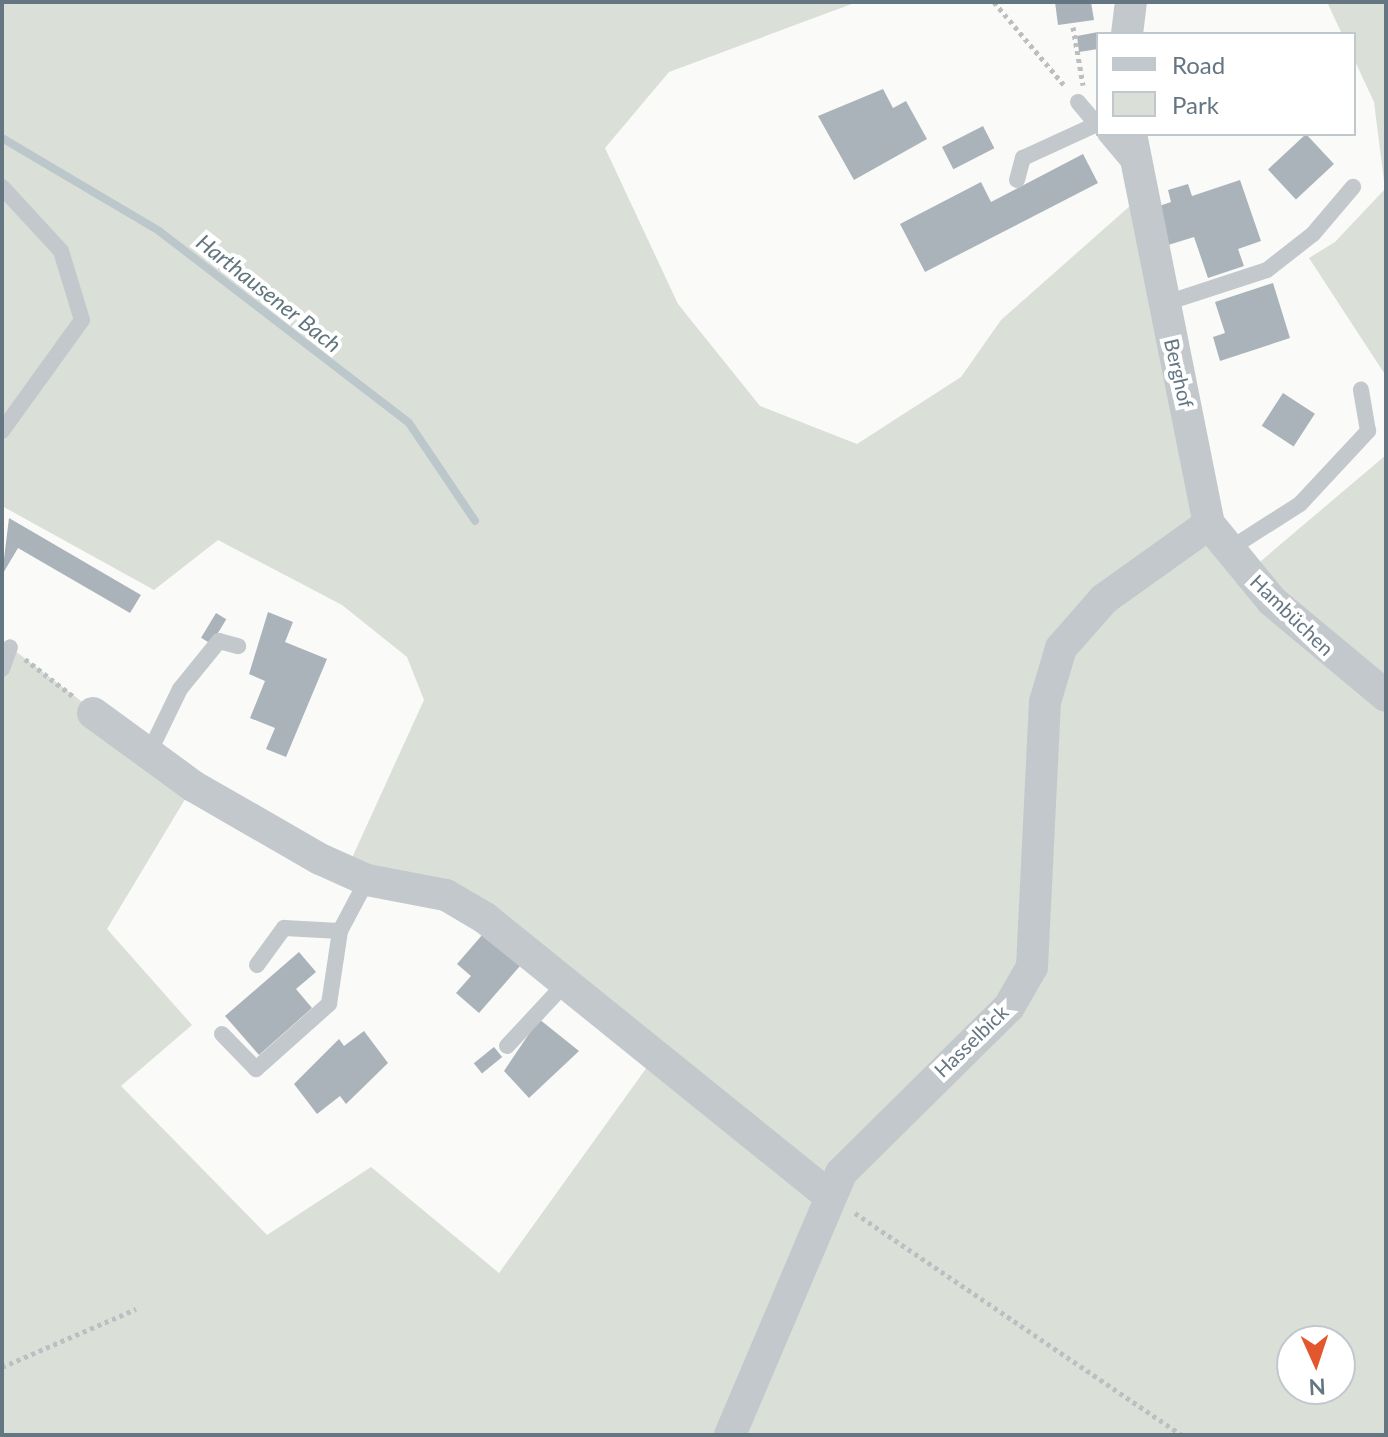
<!DOCTYPE html>
<html>
<head>
<meta charset="utf-8">
<style>
  body { margin:0 }
  #map { position:relative; width:1388px; height:1437px; overflow:hidden; background:#fafaf8; font-family:Lato,sans-serif }
  div>[style] { position:absolute }
  .green>* { inset:0; background:#dadfd7 }
  .stream>* { height:8px; margin:-4px; padding:0 4px; transform-origin:4px; border-radius:4px; background:#bbc7cb }
  .building>* { inset:0; background:#aab3b9; transform-origin:0 0 }
  .path>* { height:5px; margin-top:-2.5px; transform-origin:0; background:repeating-linear-gradient(90deg,#bbbfc2 0 4px,transparent 0 8px) }
  .service>* { height:16px; margin:-8px; padding:0 8px; transform-origin:8px; border-radius:8px; background:#c3c8cc }
  .minor>* { height:32px; margin:-16px; padding:0 16px; transform-origin:16px; border-radius:16px; background:#c3c8cc }
  span { translate:-50% -50%; white-space:nowrap; text-align:center; line-height:1.15; -webkit-text-stroke:8px #fff; paint-order:stroke }
  .street-label { font-size:20px; color:#657683 }
  .water-label { font-size:22px; color:#60757c; font-style:italic }
  .frame { position:absolute; inset:0; border:4px solid #657683; pointer-events:none }
  .legend { position:absolute; left:1096px; top:32px; width:260px; height:104px; box-sizing:border-box; background:#fff; border:2px solid #c1c8cd; margin:0; padding:10px 14px; list-style:none; font-size:24px; color:#657683 }
  .legend li { display:flex; align-items:center; gap:16px; height:40px }
  .legend b { width:40px; border:2px solid #c1c8cd }
  .north { position:absolute; left:1276px; top:1325px; width:80px; height:80px; box-sizing:border-box; background:#fff; border:2px solid #c1c8cd; border-radius:50%; rotate:177deg; font-size:22px; font-weight:700; line-height:32px; text-align:center; color:#657683 }
  .north::after { content:''; display:block; margin:auto; width:28px; height:36px; background:#e4572e; clip-path:polygon(50% 0,100% 100%,50% 72%,0 100%) }
</style>
</head>
<body>
<div id="map">
  <div class="green">
    <i style="clip-path:polygon(evenodd,2px 2px,857px 2px,669px 72px,605px 148px,678px 304px,760px 406px,857px 444px,961px 377px,1001px 320px,1131px 205px,1183px 433px,1248px 572px,1386px 455px,1386px 1435px,2px 1435px,2px 641px,193px 786px,107px 929px,192px 1025px,121px 1086px,267px 1235px,371px 1167px,499px 1273px,655px 1056px,485px 918px,346px 871px,424px 700px,407px 657px,342px 605px,218px 540px,154px 590px,2px 506px,2px 2px,1292px 1341px,1340px 1341px,1340px 1389px,1292px 1389px,1292px 1341px)"></i>
    <i style="clip-path:polygon(1327px 2px,1386px 2px,1386px 376px,1309px 258px,1335px 242px,1385px 189px,1374px 102px,1354px 59px,1354px 34px,1342px 34px)"></i>
  </div>
  <div class="stream">
    <i style="left:2px;top:138px;width:182px;rotate:30.6deg"></i>
    <i style="left:159px;top:231px;width:315px;rotate:37.5deg"></i>
    <i style="left:409px;top:423px;width:118px;rotate:56deg"></i>
  </div>
  <div class="building">
    <i style="clip-path:polygon(1055px 2px,1091px 2px,1094px 20px,1058px 25px)"></i>
    <i style="clip-path:polygon(1098px 32px,1098px 49px,1079px 52px,1077px 36px)"></i>
    <i style="clip-path:polygon(883px 89px,893px 108px,906px 101px,927px 139px,854px 180px,818px 116px)"></i>
    <i style="left:983px;top:126px;width:25px;height:46px;rotate:63deg"></i>
    <i style="left:1306px;top:134px;width:41px;height:52px;rotate:47deg"></i>
    <i style="clip-path:polygon(1083px 154px,1098px 183px,925px 272px,900px 224px,981px 182px,991px 202px)"></i>
    <i style="clip-path:polygon(1240px 180px,1261px 241px,1238px 249px,1244px 266px,1208px 278px,1194px 237px,1165px 246px,1153px 208px,1171px 202px,1168px 190px,1188px 184px,1192px 196px)"></i>
    <i style="clip-path:polygon(1273px 283px,1290px 338px,1220px 361px,1213px 337px,1225px 333px,1215px 302px)"></i>
    <i style="left:1283px;top:393px;width:38px;height:39px;rotate:33deg"></i>
    <i style="clip-path:polygon(9px 518px,141px 595px,130px 613px,18px 548px,2px 575px)"></i>
    <i style="clip-path:polygon(268px 612px,293px 622px,285px 642px,327px 659px,286px 757px,266px 749px,275px 728px,250px 718px,265px 681px,249px 674px)"></i>
    <i style="left:216px;top:613px;width:12px;height:29px;rotate:31deg"></i>
    <i style="clip-path:polygon(483px 934px,520px 966px,479px 1013px,456px 993px,471px 976px,457px 964px)"></i>
    <i style="clip-path:polygon(299px 952px,316px 972px,296px 989px,312px 1008px,259px 1055px,225px 1016px)"></i>
    <i style="clip-path:polygon(539px 1019px,579px 1051px,529px 1098px,504px 1071px)"></i>
    <i style="clip-path:polygon(364px 1031px,388px 1063px,346px 1104px,340px 1096px,317px 1114px,294px 1084px,339px 1039px,344px 1046px)"></i>
    <i style="left:494px;top:1047px;width:13px;height:26px;rotate:51deg"></i>
  </div>
  <div class="path">
    <i style="left:994px;top:2px;width:110px;rotate:49.8deg"></i>
    <i style="left:1073px;top:27px;width:59px;rotate:80.2deg"></i>
    <i style="left:25px;top:659px;width:62px;rotate:37.8deg"></i>
    <i style="left:855px;top:1213px;width:395px;rotate:34.2deg"></i>
    <i style="left:2px;top:1367px;width:146px;rotate:-23.4deg"></i>
  </div>
  <div class="service">
    <i style="left:1078px;top:102px;width:31px;rotate:50deg"></i>
    <i style="left:1105px;top:134px;width:40px;rotate:50deg"></i>
    <i style="left:1017px;top:180px;width:23px;rotate:-75deg"></i>
    <i style="left:1023px;top:158px;width:81px;rotate:-24.7deg"></i>
    <i style="left:2px;top:187px;width:87px;rotate:47.3deg"></i>
    <i style="left:61px;top:251px;width:72px;rotate:73.1deg"></i>
    <i style="left:82px;top:320px;width:137px;rotate:125.8deg"></i>
    <i style="left:1163px;top:304px;width:109px;rotate:-18.1deg"></i>
    <i style="left:1267px;top:270px;width:58px;rotate:-38deg"></i>
    <i style="left:1313px;top:234px;width:62px;rotate:-49.6deg"></i>
    <i style="left:1228px;top:550px;width:85px;rotate:-32.6deg"></i>
    <i style="left:1300px;top:504px;width:100px;rotate:-47deg"></i>
    <i style="left:1368px;top:431px;width:42px;rotate:-99.7deg"></i>
    <i style="left:2px;top:669px;width:23px;rotate:-70deg"></i>
    <i style="left:148px;top:755px;width:73px;rotate:-64.1deg"></i>
    <i style="left:180px;top:689px;width:62px;rotate:-50.9deg"></i>
    <i style="left:219px;top:641px;width:20px;rotate:15deg"></i>
    <i style="left:257px;top:965px;width:46px;rotate:-53.9deg"></i>
    <i style="left:284px;top:928px;width:56px;rotate:3.1deg"></i>
    <i style="left:222px;top:1034px;width:49px;rotate:45.8deg"></i>
    <i style="left:256px;top:1069px;width:98px;rotate:-41.7deg"></i>
    <i style="left:329px;top:1004px;width:74px;rotate:-81.4deg"></i>
    <i style="left:340px;top:931px;width:58px;rotate:-62.1deg"></i>
    <i style="left:507px;top:1046px;width:82px;rotate:-47deg"></i>
  </div>
  <div class="minor">
    <i style="left:1127px;top:34px;width:32px;rotate:-83deg"></i>
    <i style="left:1131px;top:134px;width:398px;rotate:78.7deg"></i>
    <i style="left:1209px;top:524px;width:99px;rotate:50.7deg"></i>
    <i style="left:1272px;top:601px;width:148px;rotate:39.8deg"></i>
    <i style="left:93px;top:713px;width:124px;rotate:36.1deg"></i>
    <i style="left:193px;top:786px;width:146px;rotate:29.9deg"></i>
    <i style="left:320px;top:859px;width:51px;rotate:24.1deg"></i>
    <i style="left:367px;top:880px;width:80px;rotate:10.8deg"></i>
    <i style="left:446px;top:895px;width:45px;rotate:30.5deg"></i>
    <i style="left:485px;top:918px;width:442px;rotate:38.9deg"></i>
    <i style="left:730px;top:1435px;width:285px;rotate:-67deg"></i>
    <i style="left:841px;top:1173px;width:236px;rotate:-44.7deg"></i>
    <i style="left:1009px;top:1007px;width:46px;rotate:-60.1deg"></i>
    <i style="left:1032px;top:967px;width:265px;rotate:-87.2deg"></i>
    <i style="left:1045px;top:702px;width:56px;rotate:-73.5deg"></i>
    <i style="left:1061px;top:648px;width:65px;rotate:-48.7deg"></i>
    <i style="left:1104px;top:599px;width:129px;rotate:-35.5deg"></i>
  </div>
  <div class="street-label">
    <span style="left:1179px;top:373px;rotate:77deg">Berghof</span>
    <span style="left:1292px;top:615px;rotate:44deg">Hambüchen</span>
    <span style="left:971px;top:1041px;rotate:-44deg">Hasselbick</span>
  </div>
  <div class="water-label">
    <span style="left:269px;top:293px;rotate:38deg">Harthausener Bach</span>
  </div>
  <div class="frame"></div>
  <ul class="legend">
  <li><b style="height:10px;background:#c3c8cc"></b>Road</li>
  <li><b style="height:22px;background:#dadfd7"></b>Park</li>
  </ul>
  <div class="north">N</div>
</div>
</body>
</html>
